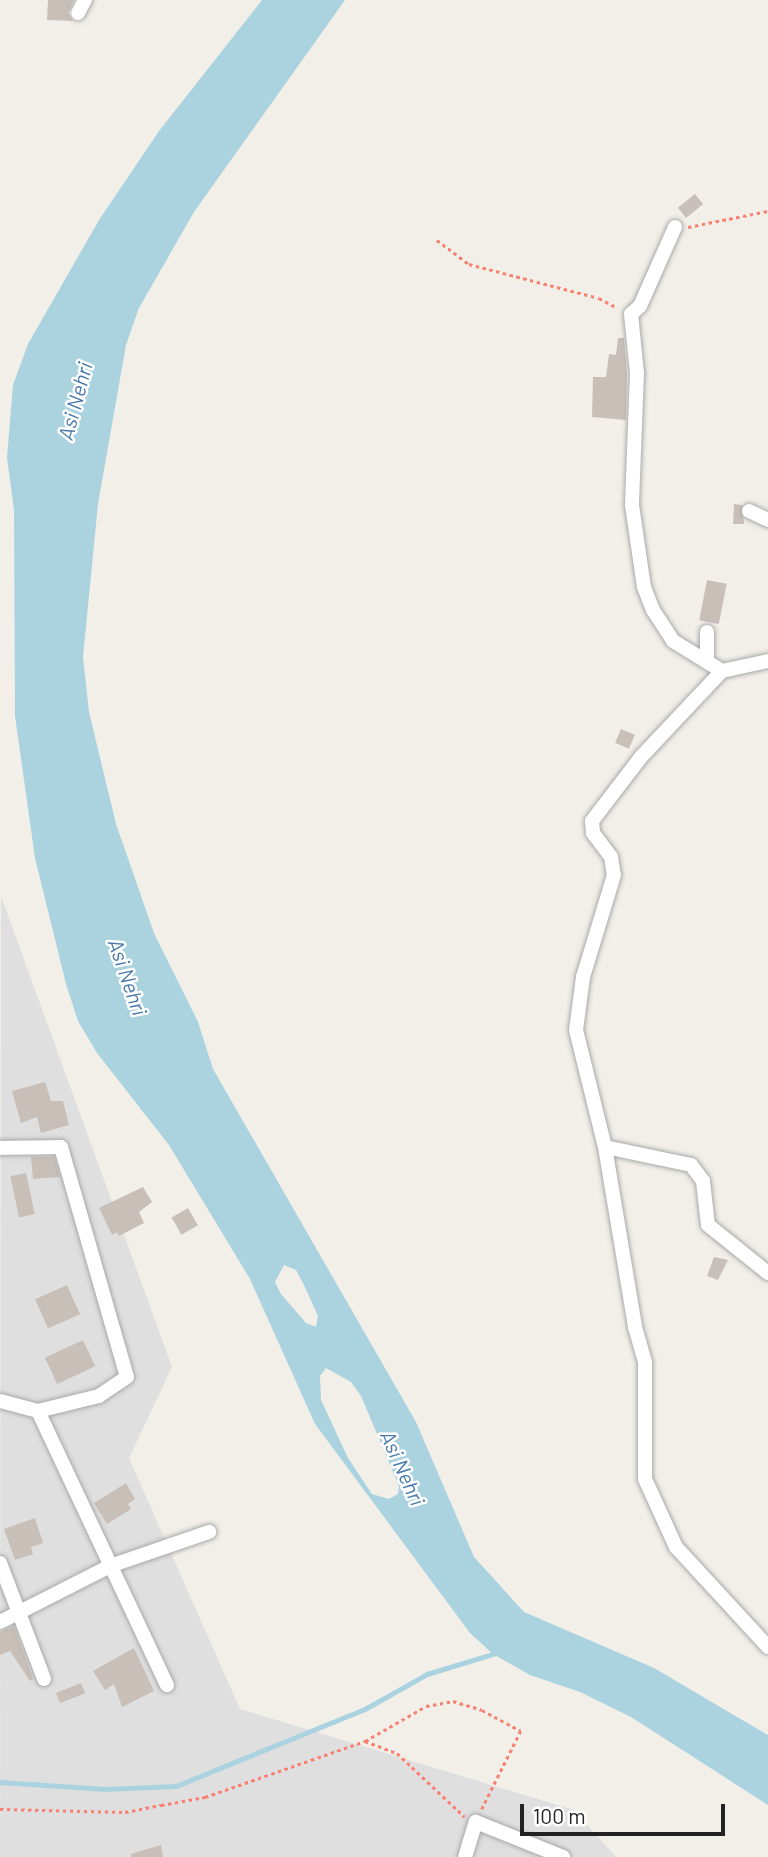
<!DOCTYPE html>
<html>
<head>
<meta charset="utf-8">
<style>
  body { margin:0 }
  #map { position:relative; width:768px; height:1857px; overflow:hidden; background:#f2efe9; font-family:Barlow,sans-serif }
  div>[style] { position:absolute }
  .residential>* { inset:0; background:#e0dfdf }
  .water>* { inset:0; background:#aad3df }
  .stream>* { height:4.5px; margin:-2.25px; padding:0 2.25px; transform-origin:2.25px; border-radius:2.25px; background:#aad3df }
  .building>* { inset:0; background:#c7bfb8; transform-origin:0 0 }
  .path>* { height:2.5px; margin-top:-1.25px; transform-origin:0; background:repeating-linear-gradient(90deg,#fa8072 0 3.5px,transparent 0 7px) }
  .roads { filter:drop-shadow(0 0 2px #a9a9a9) drop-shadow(0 0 2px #a9a9a9) }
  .minor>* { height:14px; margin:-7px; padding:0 7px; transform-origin:7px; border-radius:7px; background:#fff }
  span { translate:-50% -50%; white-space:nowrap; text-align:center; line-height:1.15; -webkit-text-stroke:5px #fff; paint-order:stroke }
  .water-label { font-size:21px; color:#4a7aab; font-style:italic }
  .scale { position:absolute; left:520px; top:1804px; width:205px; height:32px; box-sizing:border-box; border:4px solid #222; border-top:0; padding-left:9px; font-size:21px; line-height:24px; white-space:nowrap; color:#222; -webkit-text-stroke:5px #fff; paint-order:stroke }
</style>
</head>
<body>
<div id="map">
  <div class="residential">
    <i style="clip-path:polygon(1px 896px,172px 1367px,129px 1458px,240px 1709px,574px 1810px,616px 1857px,0 1857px)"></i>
  </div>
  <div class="water">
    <i style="clip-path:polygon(evenodd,262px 0,345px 0,194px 212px,139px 308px,126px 345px,98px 504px,83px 657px,89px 712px,116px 824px,154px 933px,198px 1022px,213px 1069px,416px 1422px,474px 1557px,524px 1612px,654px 1668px,768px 1735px,768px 1805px,631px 1717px,580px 1692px,530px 1675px,493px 1654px,470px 1633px,315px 1424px,250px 1279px,169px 1145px,97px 1053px,78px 1021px,66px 984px,35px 858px,15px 716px,14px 510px,7px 458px,13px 385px,28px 344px,99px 220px,159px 131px,262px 0,284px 1265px,296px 1270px,304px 1285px,318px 1316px,316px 1327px,306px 1323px,281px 1294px,275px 1282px,284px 1265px,262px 0,326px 1368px,351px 1382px,361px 1396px,399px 1486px,398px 1494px,389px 1499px,372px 1494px,348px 1458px,321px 1400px,320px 1376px,326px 1368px)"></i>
  </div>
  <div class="stream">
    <i style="left:0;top:1782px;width:105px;rotate:3.8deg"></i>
    <i style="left:105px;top:1789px;width:71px;rotate:-2.4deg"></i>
    <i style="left:176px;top:1786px;width:204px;rotate:-22.2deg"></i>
    <i style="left:365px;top:1709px;width:71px;rotate:-29.4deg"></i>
    <i style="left:427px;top:1674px;width:72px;rotate:-16.9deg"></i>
  </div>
  <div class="building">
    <i style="clip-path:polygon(48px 0,74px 0,68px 13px,73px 21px,47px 20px)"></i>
    <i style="left:695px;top:194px;width:13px;height:22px;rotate:51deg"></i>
    <i style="clip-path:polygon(618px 338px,624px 338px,627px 373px,626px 420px,592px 417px,593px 377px,606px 377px,609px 354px,616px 355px)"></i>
    <i style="clip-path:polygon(734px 504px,742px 505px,744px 524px,733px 524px)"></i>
    <i style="left:707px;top:580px;width:20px;height:41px;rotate:11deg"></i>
    <i style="left:621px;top:729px;width:15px;height:15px;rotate:23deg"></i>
    <i style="clip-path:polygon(45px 1082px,51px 1101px,63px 1101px,69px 1125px,41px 1133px,37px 1117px,21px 1123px,12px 1091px)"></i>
    <i style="clip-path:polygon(31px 1157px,54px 1157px,60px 1177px,33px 1179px)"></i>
    <i style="left:26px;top:1173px;width:42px;height:16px;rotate:78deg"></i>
    <i style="clip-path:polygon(143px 1187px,152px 1202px,139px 1212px,144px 1223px,119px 1236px,117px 1232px,112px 1235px,99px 1208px)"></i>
    <i style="left:188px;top:1208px;width:20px;height:19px;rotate:60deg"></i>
    <i style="clip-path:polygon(714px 1257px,728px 1260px,718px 1280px,707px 1276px)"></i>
    <i style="left:67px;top:1285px;width:32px;height:35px;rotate:66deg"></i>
    <i style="left:83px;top:1340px;width:29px;height:42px;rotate:65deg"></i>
    <i style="clip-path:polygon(126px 1483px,135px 1499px,128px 1504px,131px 1509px,107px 1524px,94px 1503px)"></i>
    <i style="clip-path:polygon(35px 1518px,43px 1543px,31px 1547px,33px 1554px,15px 1560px,4px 1529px)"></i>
    <i style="clip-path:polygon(14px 1626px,33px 1679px,30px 1681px,10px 1651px,0 1655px,0 1632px)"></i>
    <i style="clip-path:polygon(134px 1648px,154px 1691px,122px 1707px,114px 1684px,105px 1690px,93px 1671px)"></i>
    <i style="left:81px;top:1683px;width:11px;height:27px;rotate:68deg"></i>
    <i style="clip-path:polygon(161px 1845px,163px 1857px,131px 1857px,131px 1854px)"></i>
  </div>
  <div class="path">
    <i style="left:688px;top:227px;width:82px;rotate:-11.3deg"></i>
    <i style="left:437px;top:240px;width:40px;rotate:37deg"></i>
    <i style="left:469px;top:264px;width:134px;rotate:14.7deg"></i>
    <i style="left:599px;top:298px;width:21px;rotate:28deg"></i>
    <i style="left:365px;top:1741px;width:70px;rotate:-29.8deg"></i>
    <i style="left:426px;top:1706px;width:27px;rotate:-10deg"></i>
    <i style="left:453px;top:1701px;width:30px;rotate:17deg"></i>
    <i style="left:482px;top:1710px;width:44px;rotate:28.3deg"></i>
    <i style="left:521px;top:1731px;width:89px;rotate:116.6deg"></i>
    <i style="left:0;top:1809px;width:125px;rotate:1.4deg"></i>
    <i style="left:125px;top:1812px;width:37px;rotate:-11deg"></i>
    <i style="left:161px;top:1805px;width:45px;rotate:-10.3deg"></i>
    <i style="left:205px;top:1797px;width:170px;rotate:-19.3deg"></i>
    <i style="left:365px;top:1741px;width:34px;rotate:21deg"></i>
    <i style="left:397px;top:1753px;width:93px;rotate:43.3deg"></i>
  </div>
  <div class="roads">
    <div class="minor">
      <i style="left:78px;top:13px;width:15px;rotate:-62deg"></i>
      <i style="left:675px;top:227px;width:86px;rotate:113.9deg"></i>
      <i style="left:640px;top:306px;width:12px;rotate:138deg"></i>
      <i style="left:631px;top:314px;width:59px;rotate:84.2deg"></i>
      <i style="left:637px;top:373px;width:132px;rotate:92.2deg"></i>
      <i style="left:632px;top:505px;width:83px;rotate:81.7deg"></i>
      <i style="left:644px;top:587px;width:25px;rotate:69deg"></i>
      <i style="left:653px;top:610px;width:37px;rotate:57deg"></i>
      <i style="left:673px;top:641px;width:57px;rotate:31.5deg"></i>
      <i style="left:749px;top:511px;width:21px;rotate:25deg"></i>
      <i style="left:768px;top:661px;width:47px;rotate:167.7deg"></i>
      <i style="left:722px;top:671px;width:118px;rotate:133.3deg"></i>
      <i style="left:641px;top:757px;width:81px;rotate:127.4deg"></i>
      <i style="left:592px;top:821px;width:12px;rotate:85deg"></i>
      <i style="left:593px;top:833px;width:30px;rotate:53deg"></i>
      <i style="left:611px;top:857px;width:18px;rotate:81deg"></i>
      <i style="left:614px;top:875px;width:107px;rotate:106.9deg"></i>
      <i style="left:583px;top:977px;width:53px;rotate:97.5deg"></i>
      <i style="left:576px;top:1030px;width:121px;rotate:76.1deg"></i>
      <i style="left:605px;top:1147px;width:182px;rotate:80.5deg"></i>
      <i style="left:635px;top:1327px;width:36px;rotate:74deg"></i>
      <i style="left:645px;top:1362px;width:117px;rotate:90deg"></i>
      <i style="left:645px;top:1479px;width:75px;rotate:65.5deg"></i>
      <i style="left:676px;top:1547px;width:136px;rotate:47.4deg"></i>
      <i style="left:707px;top:662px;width:30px;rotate:-90deg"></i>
      <i style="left:605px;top:1147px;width:88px;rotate:11.8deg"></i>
      <i style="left:691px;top:1165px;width:20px;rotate:53deg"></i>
      <i style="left:703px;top:1181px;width:44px;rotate:83.5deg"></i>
      <i style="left:708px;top:1225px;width:77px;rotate:38.7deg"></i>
      <i style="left:0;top:1148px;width:61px;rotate:-0.9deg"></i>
      <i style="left:61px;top:1147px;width:239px;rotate:74deg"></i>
      <i style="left:127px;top:1377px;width:34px;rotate:146deg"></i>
      <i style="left:99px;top:1396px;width:63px;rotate:166.2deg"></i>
      <i style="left:38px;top:1411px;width:39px;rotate:-165deg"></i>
      <i style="left:38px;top:1411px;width:303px;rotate:64.8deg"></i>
      <i style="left:0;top:1563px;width:124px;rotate:69.2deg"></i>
      <i style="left:0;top:1622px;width:123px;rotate:-27deg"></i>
      <i style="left:110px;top:1566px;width:105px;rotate:-19deg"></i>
      <i style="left:465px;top:1857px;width:37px;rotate:-73deg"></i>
      <i style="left:476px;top:1822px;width:94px;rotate:21.9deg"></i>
    </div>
  </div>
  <div class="water-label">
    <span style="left:75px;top:401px;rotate:-75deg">Asi Nehri</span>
    <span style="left:128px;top:977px;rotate:71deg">Asi Nehri</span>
    <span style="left:403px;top:1468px;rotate:66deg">Asi Nehri</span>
  </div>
  <div class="scale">100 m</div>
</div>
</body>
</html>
